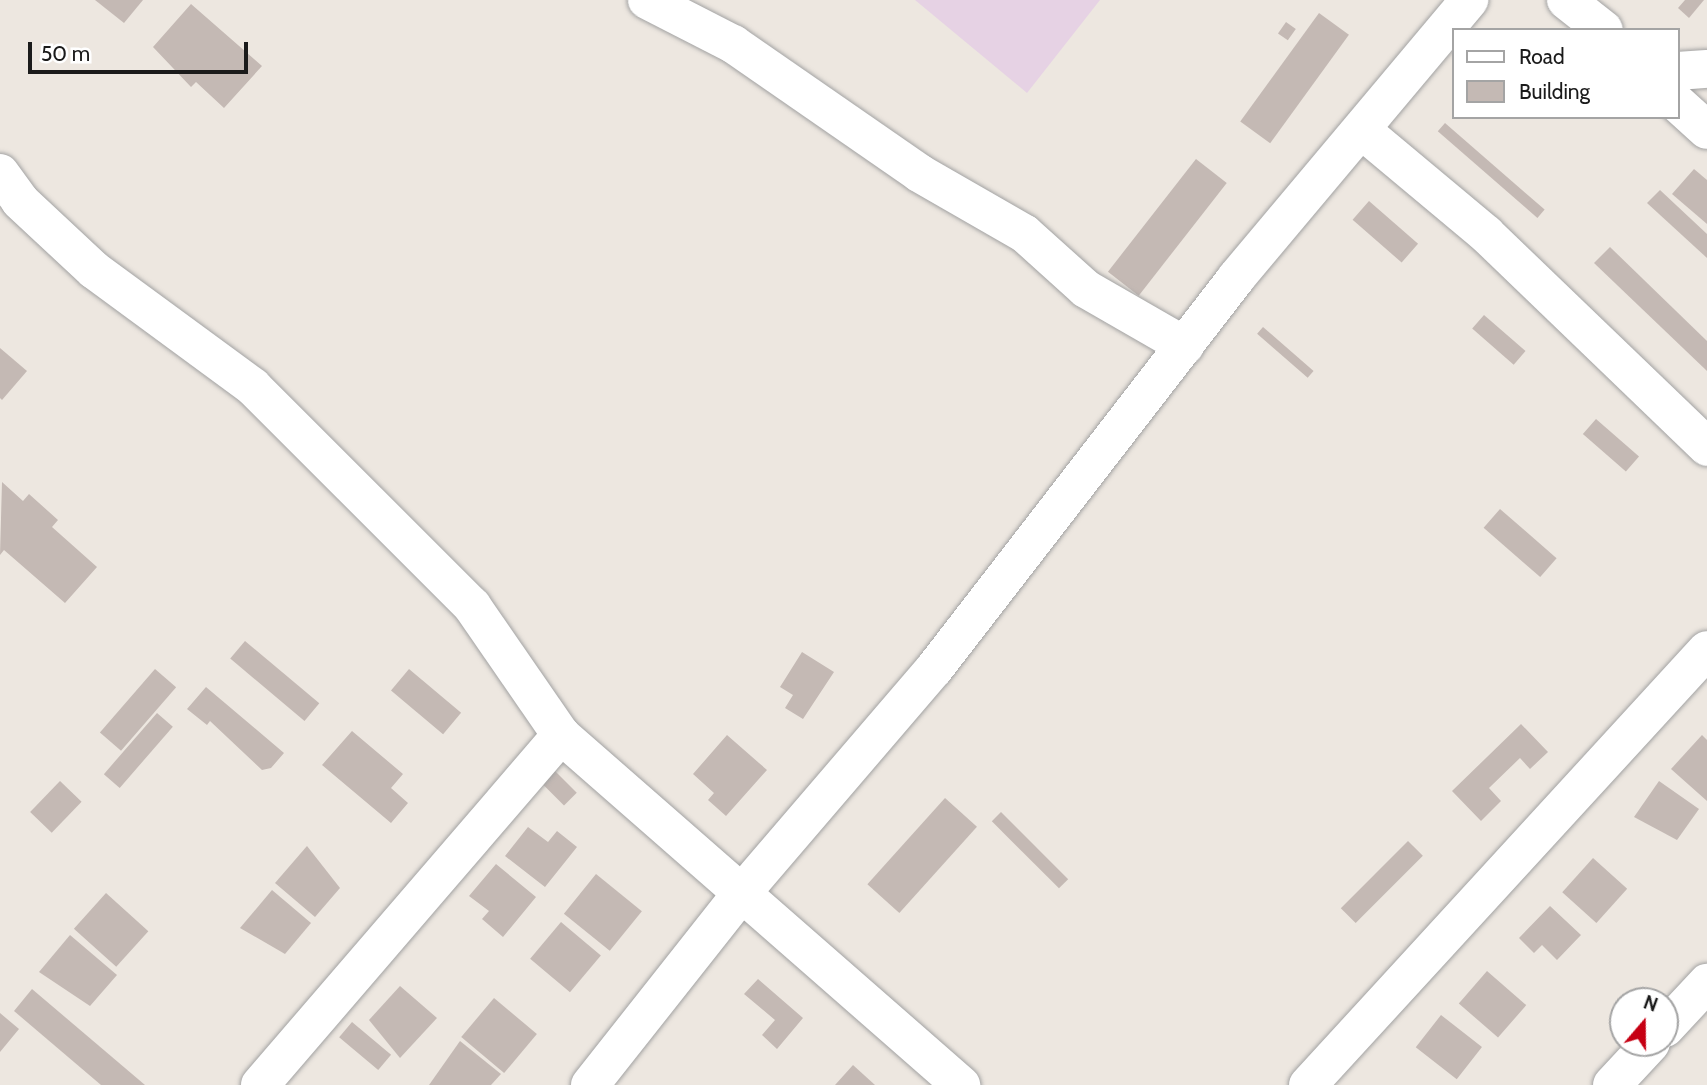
<!DOCTYPE html>
<html>
<head>
<meta charset="utf-8">
<style>
  body { margin:0 }
  #map { position:relative; width:1707px; height:1085px; overflow:hidden; background:#ede7e0; font-family:Cabin,sans-serif }
  div>[style] { position:absolute }
  .industrial>* { inset:0; background:#e6d2e4 }
  .building>* { inset:0; background:#c4b9b4; transform-origin:0 0 }
  .roads { filter:drop-shadow(0 0 2px #a2a2a2) drop-shadow(0 0 2px #a2a2a2) }
  .minor>* { height:38px; margin:-19px; padding:0 19px; transform-origin:19px; border-radius:19px; background:#fff }
  span { translate:-50% -50%; white-space:nowrap; text-align:center; line-height:1.15; -webkit-text-stroke:5px #fff; paint-order:stroke }
  .legend { position:absolute; left:1452px; top:28px; width:228px; height:91px; box-sizing:border-box; background:#fff; border:2px solid #a4a4a4; margin:0; padding:9px 12px; list-style:none; font-size:21px; color:#1b1b1b }
  .legend li { display:flex; align-items:center; gap:14px; height:35px }
  .legend b { width:35px; border:2px solid #a4a4a4 }
  .north { position:absolute; left:1609px; top:987px; width:70px; height:70px; box-sizing:border-box; background:#fff; border:2px solid #a4a4a4; border-radius:50%; rotate:20deg; font-size:19px; font-weight:700; line-height:28px; text-align:center; color:#1b1b1b }
  .north::after { content:''; display:block; margin:auto; width:24px; height:32px; background:#c60013; clip-path:polygon(50% 0,100% 100%,50% 72%,0 100%) }
  .scale { position:absolute; left:28px; top:42px; width:220px; height:32px; box-sizing:border-box; border:4px solid #1b1b1b; border-top:0; padding-left:9px; font-size:21px; line-height:24px; white-space:nowrap; color:#1b1b1b; -webkit-text-stroke:5px #fff; paint-order:stroke }
</style>
</head>
<body>
<div id="map">
  <div class="industrial">
    <i style="clip-path:polygon(915px 0,1100px 0,1027px 93px)"></i>
  </div>
  <div class="building">
    <i style="clip-path:polygon(95px 0,143px 0,124px 23px)"></i>
    <i style="clip-path:polygon(1685px 0,1704px 0,1689px 18px,1678px 8px)"></i>
    <i style="clip-path:polygon(191px 4px,262px 66px,224px 108px,196px 82px,191px 87px,153px 47px)"></i>
    <i style="left:1319px;top:13px;width:37px;height:134px;rotate:36deg"></i>
    <i style="left:1286px;top:22px;width:12px;height:14px;rotate:35deg"></i>
    <i style="left:1445px;top:123px;width:132px;height:11px;rotate:41deg"></i>
    <i style="left:1196px;top:159px;width:39px;height:143px;rotate:38deg"></i>
    <i style="clip-path:polygon(1694px 169px,1707px 180px,1707px 224px,1672px 194px)"></i>
    <i style="clip-path:polygon(1660px 190px,1707px 234px,1707px 258px,1647px 203px)"></i>
    <i style="left:1369px;top:201px;width:65px;height:25px;rotate:41deg"></i>
    <i style="clip-path:polygon(1610px 247px,1707px 341px,1707px 371px,1594px 263px)"></i>
    <i style="left:1484px;top:315px;width:55px;height:18px;rotate:41deg"></i>
    <i style="left:1263px;top:327px;width:67px;height:9px;rotate:41deg"></i>
    <i style="clip-path:polygon(0 348px,27px 371px,2px 400px,0 398px)"></i>
    <i style="left:1596px;top:419px;width:57px;height:20px;rotate:41deg"></i>
    <i style="clip-path:polygon(2px 482px,23px 501px,29px 494px,58px 520px,52px 527px,97px 567px,65px 603px,4px 550px,0 555px)"></i>
    <i style="left:1500px;top:509px;width:75px;height:25px;rotate:41deg"></i>
    <i style="left:245px;top:641px;width:97px;height:23px;rotate:40deg"></i>
    <i style="clip-path:polygon(802px 652px,834px 672px,803px 719px,785px 708px,793px 695px,780px 687px)"></i>
    <i style="left:155px;top:669px;width:28px;height:84px;rotate:41deg"></i>
    <i style="left:409px;top:669px;width:68px;height:28px;rotate:40deg"></i>
    <i style="clip-path:polygon(206px 687px,284px 753px,271px 768px,262px 770px,210px 721px,207px 725px,187px 709px)"></i>
    <i style="left:157px;top:713px;width:21px;height:81px;rotate:41deg"></i>
    <i style="clip-path:polygon(1521px 724px,1548px 752px,1530px 769px,1520px 758px,1489px 788px,1501px 801px,1481px 821px,1452px 791px)"></i>
    <i style="clip-path:polygon(352px 731px,403px 774px,391px 788px,408px 803px,391px 823px,322px 765px)"></i>
    <i style="clip-path:polygon(727px 735px,767px 770px,726px 816px,708px 800px,714px 793px,693px 774px)"></i>
    <i style="clip-path:polygon(1702px 735px,1707px 740px,1707px 801px,1671px 769px)"></i>
    <i style="left:552px;top:768px;width:35px;height:18px;rotate:45deg"></i>
    <i style="left:60px;top:781px;width:30px;height:43px;rotate:44deg"></i>
    <i style="clip-path:polygon(1659px 781px,1699px 809px,1677px 840px,1634px 817px)"></i>
    <i style="left:945px;top:798px;width:43px;height:116px;rotate:42deg"></i>
    <i style="left:1001px;top:812px;width:95px;height:13px;rotate:45deg"></i>
    <i style="clip-path:polygon(528px 827px,548px 842px,557px 831px,577px 847px,545px 887px,505px 856px)"></i>
    <i style="left:1408px;top:841px;width:21px;height:95px;rotate:45deg"></i>
    <i style="clip-path:polygon(307px 846px,340px 888px,315px 917px,275px 883px)"></i>
    <i style="left:1593px;top:858px;width:46px;height:46px;rotate:42deg"></i>
    <i style="clip-path:polygon(496px 864px,536px 897px,503px 937px,482px 919px,489px 911px,469px 896px)"></i>
    <i style="left:596px;top:874px;width:59px;height:51px;rotate:39deg"></i>
    <i style="clip-path:polygon(272px 890px,311px 923px,285px 954px,240px 928px)"></i>
    <i style="left:106px;top:893px;width:57px;height:48px;rotate:42deg"></i>
    <i style="clip-path:polygon(1550px 906px,1581px 935px,1557px 960px,1542px 945px,1534px 953px,1519px 938px)"></i>
    <i style="left:561px;top:922px;width:52px;height:48px;rotate:40deg"></i>
    <i style="clip-path:polygon(70px 935px,117px 975px,90px 1006px,39px 972px)"></i>
    <i style="left:1487px;top:971px;width:52px;height:43px;rotate:41deg"></i>
    <i style="clip-path:polygon(758px 979px,803px 1018px,777px 1049px,762px 1035px,775px 1020px,744px 994px)"></i>
    <i style="clip-path:polygon(400px 986px,437px 1018px,400px 1058px,369px 1020px)"></i>
    <i style="clip-path:polygon(32px 989px,145px 1085px,101px 1085px,14px 1011px)"></i>
    <i style="left:494px;top:998px;width:56px;height:51px;rotate:40deg"></i>
    <i style="clip-path:polygon(0 1013px,19px 1029px,0 1052px)"></i>
    <i style="left:1441px;top:1015px;width:52px;height:41px;rotate:38deg"></i>
    <i style="left:352px;top:1022px;width:51px;height:20px;rotate:40deg"></i>
    <i style="clip-path:polygon(460px 1041px,501px 1074px,491px 1085px,429px 1085px)"></i>
    <i style="clip-path:polygon(853px 1065px,875px 1085px,835px 1085px)"></i>
  </div>
  <div class="roads">
    <div class="minor">
      <i style="left:647px;top:0;width:97px;rotate:27.1deg"></i>
      <i style="left:733px;top:44px;width:226px;rotate:34.7deg"></i>
      <i style="left:919px;top:173px;width:122px;rotate:29.9deg"></i>
      <i style="left:1025px;top:234px;width:82px;rotate:42deg"></i>
      <i style="left:1086px;top:289px;width:114px;rotate:29.9deg"></i>
      <i style="left:1566px;top:0;width:48px;rotate:38.3deg"></i>
      <i style="left:1677px;top:71px;width:30px;rotate:-4deg"></i>
      <i style="left:1677px;top:103px;width:40px;rotate:42deg"></i>
      <i style="left:1364px;top:132px;width:159px;rotate:39.9deg"></i>
      <i style="left:1486px;top:234px;width:307px;rotate:43.9deg"></i>
      <i style="left:0;top:173px;width:34px;rotate:54deg"></i>
      <i style="left:20px;top:201px;width:101px;rotate:43deg"></i>
      <i style="left:94px;top:270px;width:197px;rotate:36.3deg"></i>
      <i style="left:253px;top:387px;width:310px;rotate:45deg"></i>
      <i style="left:472px;top:606px;width:157px;rotate:55.4deg"></i>
      <i style="left:561px;top:735px;width:532px;rotate:41.19deg"></i>
      <i style="left:1665px;top:1028px;width:62px;rotate:-47deg"></i>
      <i style="left:260px;top:1085px;width:462px;rotate:-49.3deg"></i>
      <i style="left:590px;top:1085px;width:243px;rotate:-51.7deg"></i>
      <i style="left:741px;top:894px;width:296px;rotate:-49.4deg"></i>
      <i style="left:934px;top:669px;width:494px;rotate:-52.3deg"></i>
      <i style="left:1236px;top:278px;width:363px;rotate:-50deg"></i>
      <i style="left:1308px;top:1085px;width:590px;rotate:-47.47deg"></i>
      <i style="left:1612px;top:1085px;width:57px;rotate:-47.1deg"></i>
    </div>
  </div>
  <ul class="legend">
  <li><b style="height:9px;background:#fff"></b>Road</li>
  <li><b style="height:19px;background:#c4b9b4"></b>Building</li>
  </ul>
  <div class="north">N</div>
  <div class="scale">50 m</div>
</div>
</body>
</html>
